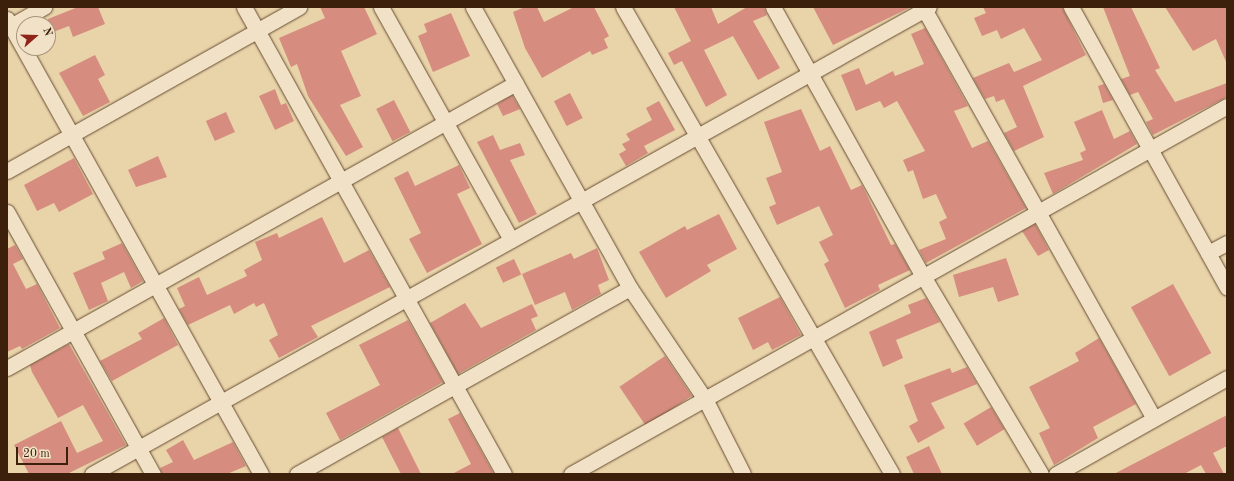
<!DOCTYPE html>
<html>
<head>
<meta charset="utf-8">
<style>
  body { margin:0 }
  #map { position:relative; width:1234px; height:481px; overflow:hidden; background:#e9d3a9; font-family:"Old Standard TT",serif }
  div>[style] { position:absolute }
  .building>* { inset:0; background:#d68d7f; transform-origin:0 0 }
  .roads { filter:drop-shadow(0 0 1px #674d32) drop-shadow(0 0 1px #674d32) }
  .minor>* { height:15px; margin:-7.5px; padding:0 7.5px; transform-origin:7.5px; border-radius:7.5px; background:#f1e2c7 }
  span { translate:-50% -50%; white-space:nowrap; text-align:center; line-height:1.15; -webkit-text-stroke:3px #f1e2c7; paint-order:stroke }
  .frame { position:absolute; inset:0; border:8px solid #3c200b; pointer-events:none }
  .north { position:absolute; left:16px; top:16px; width:40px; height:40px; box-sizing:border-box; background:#f1e2c7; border:1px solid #a9947c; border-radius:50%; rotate:70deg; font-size:11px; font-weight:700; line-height:16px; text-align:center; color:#3c200b }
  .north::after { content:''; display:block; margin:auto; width:14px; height:18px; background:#8f2418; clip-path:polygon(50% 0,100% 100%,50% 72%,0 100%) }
  .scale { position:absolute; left:16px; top:447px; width:52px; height:18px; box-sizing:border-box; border:2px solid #3c200b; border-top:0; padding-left:5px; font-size:12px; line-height:14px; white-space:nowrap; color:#3c200b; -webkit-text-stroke:3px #f1e2c7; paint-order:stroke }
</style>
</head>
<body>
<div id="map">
  <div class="building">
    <i style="clip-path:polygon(78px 7px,98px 7px,105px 24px,73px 37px,69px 26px,48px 34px,48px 19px)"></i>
    <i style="clip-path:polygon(320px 7px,364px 7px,377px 34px,341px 51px,361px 96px,340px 105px,363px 147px,346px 156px,308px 96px,297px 64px,291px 67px,279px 38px,325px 18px)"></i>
    <i style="clip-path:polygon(525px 7px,537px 7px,544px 22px,574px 7px,594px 7px,609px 36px,604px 39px,608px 48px,592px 55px,590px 51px,542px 78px,525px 48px,513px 12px)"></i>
    <i style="clip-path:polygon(674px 7px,711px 7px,718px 24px,747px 7px,764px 7px,767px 15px,753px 21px,780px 68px,758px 80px,733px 36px,704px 50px,727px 95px,706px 107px,682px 61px,674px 65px,668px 53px,691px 41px)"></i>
    <i style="clip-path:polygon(813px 7px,911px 7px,833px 45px)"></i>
    <i style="clip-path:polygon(983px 7px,1062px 7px,1086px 55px,1023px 86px,1044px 137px,1014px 151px,1004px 133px,1017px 127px,1004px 99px,996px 102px,994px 96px,985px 99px,973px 78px,1009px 63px,1014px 72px,1042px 60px,1024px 28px,1001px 39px,997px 30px,982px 36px,974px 18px,986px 13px)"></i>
    <i style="clip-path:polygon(1103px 7px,1131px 7px,1160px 68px,1155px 70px,1175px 102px,1227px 83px,1227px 97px,1153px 135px,1146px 122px,1153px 119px,1138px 92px,1130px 95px,1121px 79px,1130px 76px)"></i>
    <i style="clip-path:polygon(1165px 7px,1227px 7px,1227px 64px,1216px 39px,1193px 51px)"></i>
    <i style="clip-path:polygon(451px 13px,470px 56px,433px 72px,418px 36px,427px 32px,424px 24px)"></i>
    <i style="clip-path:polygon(925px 28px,968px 106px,954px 111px,972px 148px,988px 141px,1026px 208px,926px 263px,919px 250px,946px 239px,939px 222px,947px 218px,936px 194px,923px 199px,913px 170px,908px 172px,903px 160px,925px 151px,897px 101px,884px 108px,880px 101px,856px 111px,841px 75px,859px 68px,866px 85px,893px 71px,895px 76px,924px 64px,911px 34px)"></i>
    <i style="clip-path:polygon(95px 55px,105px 75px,98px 79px,110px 102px,83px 116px,59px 73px)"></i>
    <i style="clip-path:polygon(1104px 84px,1113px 100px,1103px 103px,1098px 86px)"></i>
    <i style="clip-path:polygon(275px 89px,281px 105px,286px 103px,294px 121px,275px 130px,259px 96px)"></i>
    <i style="left:570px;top:93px;width:28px;height:18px;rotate:63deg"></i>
    <i style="clip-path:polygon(512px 95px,520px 109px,503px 116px,497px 104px)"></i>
    <i style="left:394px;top:100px;width:36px;height:20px;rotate:63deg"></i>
    <i style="clip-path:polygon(659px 101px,675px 130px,644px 146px,648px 153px,626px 166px,619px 154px,626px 150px,622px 144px,630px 140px,626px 134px,652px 120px,646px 108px)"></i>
    <i style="clip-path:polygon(801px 109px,820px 151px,830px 146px,851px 190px,862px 185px,891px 245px,895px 244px,910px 270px,878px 285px,880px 290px,845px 308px,824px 264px,829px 261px,819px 242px,833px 235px,819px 206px,777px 225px,769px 207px,776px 204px,766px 178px,782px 172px,764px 122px)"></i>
    <i style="clip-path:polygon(1102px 110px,1114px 139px,1130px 131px,1137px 144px,1053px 194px,1044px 173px,1083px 160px,1080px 153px,1086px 150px,1074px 122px)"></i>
    <i style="left:226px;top:112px;width:22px;height:22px;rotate:66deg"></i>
    <i style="clip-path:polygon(493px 135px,500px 150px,520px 143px,525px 155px,510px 160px,537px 214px,519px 223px,477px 142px)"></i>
    <i style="clip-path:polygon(158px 156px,167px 177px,136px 187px,128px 170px)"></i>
    <i style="clip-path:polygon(74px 158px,93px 194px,59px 212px,54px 203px,37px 211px,24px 185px)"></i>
    <i style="clip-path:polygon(459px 165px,470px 188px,457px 194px,482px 244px,427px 273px,409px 239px,421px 233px,394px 178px,408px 171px,415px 186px)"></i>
    <i style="clip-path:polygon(719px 214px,737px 249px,707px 265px,711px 271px,666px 298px,639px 252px,685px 226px,687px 230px)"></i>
    <i style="clip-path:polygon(322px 217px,344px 263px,369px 250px,390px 287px,311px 326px,318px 337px,279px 358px,269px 340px,278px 335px,264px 303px,256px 307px,254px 303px,234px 314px,230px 305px,188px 325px,179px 309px,185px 306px,177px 288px,199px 277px,207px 295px,247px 276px,244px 270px,262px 260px,255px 242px,277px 233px,279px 238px)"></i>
    <i style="clip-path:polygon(1035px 224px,1049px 250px,1038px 256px,1022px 231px)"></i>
    <i style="clip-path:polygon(122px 243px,143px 281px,131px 288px,124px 272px,101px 283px,108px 301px,89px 310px,73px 273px,105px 259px,102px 252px)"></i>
    <i style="clip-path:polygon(15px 245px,23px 259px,13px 264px,26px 289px,37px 284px,60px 328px,22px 349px,20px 346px,7px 352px,7px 249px)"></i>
    <i style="clip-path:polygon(597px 248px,609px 280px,598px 285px,601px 294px,572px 310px,565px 292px,535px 305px,522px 274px,571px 253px,574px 259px)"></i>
    <i style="clip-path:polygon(1006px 258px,1019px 295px,998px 302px,993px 287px,959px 297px,953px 275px)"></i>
    <i style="left:514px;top:259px;width:17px;height:20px;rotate:65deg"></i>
    <i style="left:1173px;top:284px;width:79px;height:48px;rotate:61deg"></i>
    <i style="clip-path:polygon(780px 297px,801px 335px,772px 350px,768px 342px,753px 350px,738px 318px)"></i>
    <i style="clip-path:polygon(926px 298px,940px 322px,896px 340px,903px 358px,883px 367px,869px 332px,911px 313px,908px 305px)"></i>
    <i style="clip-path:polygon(465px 303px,481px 328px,532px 304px,538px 316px,531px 319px,536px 330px,458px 374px,430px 323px)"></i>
    <i style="clip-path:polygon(164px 318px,178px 345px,112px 381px,100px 361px,142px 339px,138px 333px)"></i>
    <i style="clip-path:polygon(408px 320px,443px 382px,340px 440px,326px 413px,380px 385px,359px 345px)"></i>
    <i style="clip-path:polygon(1099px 338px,1136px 404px,1093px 427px,1098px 438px,1054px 465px,1039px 433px,1050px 428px,1029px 387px,1079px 361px,1075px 353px)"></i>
    <i style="clip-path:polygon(69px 344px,126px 445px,67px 474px,29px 474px,14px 445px,61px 421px,77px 453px,103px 441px,83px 405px,58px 418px,32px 372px,30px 365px)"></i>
    <i style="left:665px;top:356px;width:48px;height:55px;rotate:56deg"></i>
    <i style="clip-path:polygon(967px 367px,977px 384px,931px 403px,945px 428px,918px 443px,909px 426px,918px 421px,904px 385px,950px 368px,952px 373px)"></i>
    <i style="left:991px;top:407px;width:26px;height:32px;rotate:59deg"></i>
    <i style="clip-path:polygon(460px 413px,494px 474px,452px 474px,471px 464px,448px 419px)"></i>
    <i style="clip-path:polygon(1227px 415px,1227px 446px,1213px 453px,1224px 474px,1206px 474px,1201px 465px,1184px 474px,1114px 474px)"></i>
    <i style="clip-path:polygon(398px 428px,421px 474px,401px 474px,382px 437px)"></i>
    <i style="clip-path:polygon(183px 440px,194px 460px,233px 442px,246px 466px,227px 474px,162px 474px,160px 468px,173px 462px,166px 450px)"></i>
    <i style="clip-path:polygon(929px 446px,942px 474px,914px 474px,906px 457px)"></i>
  </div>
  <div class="roads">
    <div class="minor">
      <i style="left:244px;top:7px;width:534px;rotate:60.89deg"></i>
      <i style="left:381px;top:7px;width:267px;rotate:60.8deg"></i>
      <i style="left:473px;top:7px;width:322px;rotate:60.8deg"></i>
      <i style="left:630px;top:288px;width:134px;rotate:56deg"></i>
      <i style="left:705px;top:399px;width:84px;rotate:63.1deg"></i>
      <i style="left:623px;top:7px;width:539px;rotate:60.06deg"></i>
      <i style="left:773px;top:7px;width:308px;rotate:60.9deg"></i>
      <i style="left:923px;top:276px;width:230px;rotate:59.2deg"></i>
      <i style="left:923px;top:7px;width:471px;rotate:60.7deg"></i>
      <i style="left:1071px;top:7px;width:321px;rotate:60.9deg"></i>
      <i style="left:7px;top:19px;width:521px;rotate:60.83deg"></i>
      <i style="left:7px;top:28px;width:43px;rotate:-29.6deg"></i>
      <i style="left:7px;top:171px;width:335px;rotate:-29.3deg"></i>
      <i style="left:7px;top:212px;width:300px;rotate:60.9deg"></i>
      <i style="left:1208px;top:253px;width:21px;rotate:-28deg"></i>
      <i style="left:7px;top:368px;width:583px;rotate:-29.25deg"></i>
      <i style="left:92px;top:474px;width:958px;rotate:-29.16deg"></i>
      <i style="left:297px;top:474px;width:381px;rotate:-29.2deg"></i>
      <i style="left:571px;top:474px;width:752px;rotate:-29.29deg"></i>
      <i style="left:1056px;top:474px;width:196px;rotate:-29.3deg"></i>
    </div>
  </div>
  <div class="frame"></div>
  <div class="north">N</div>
  <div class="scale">20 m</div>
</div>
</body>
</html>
